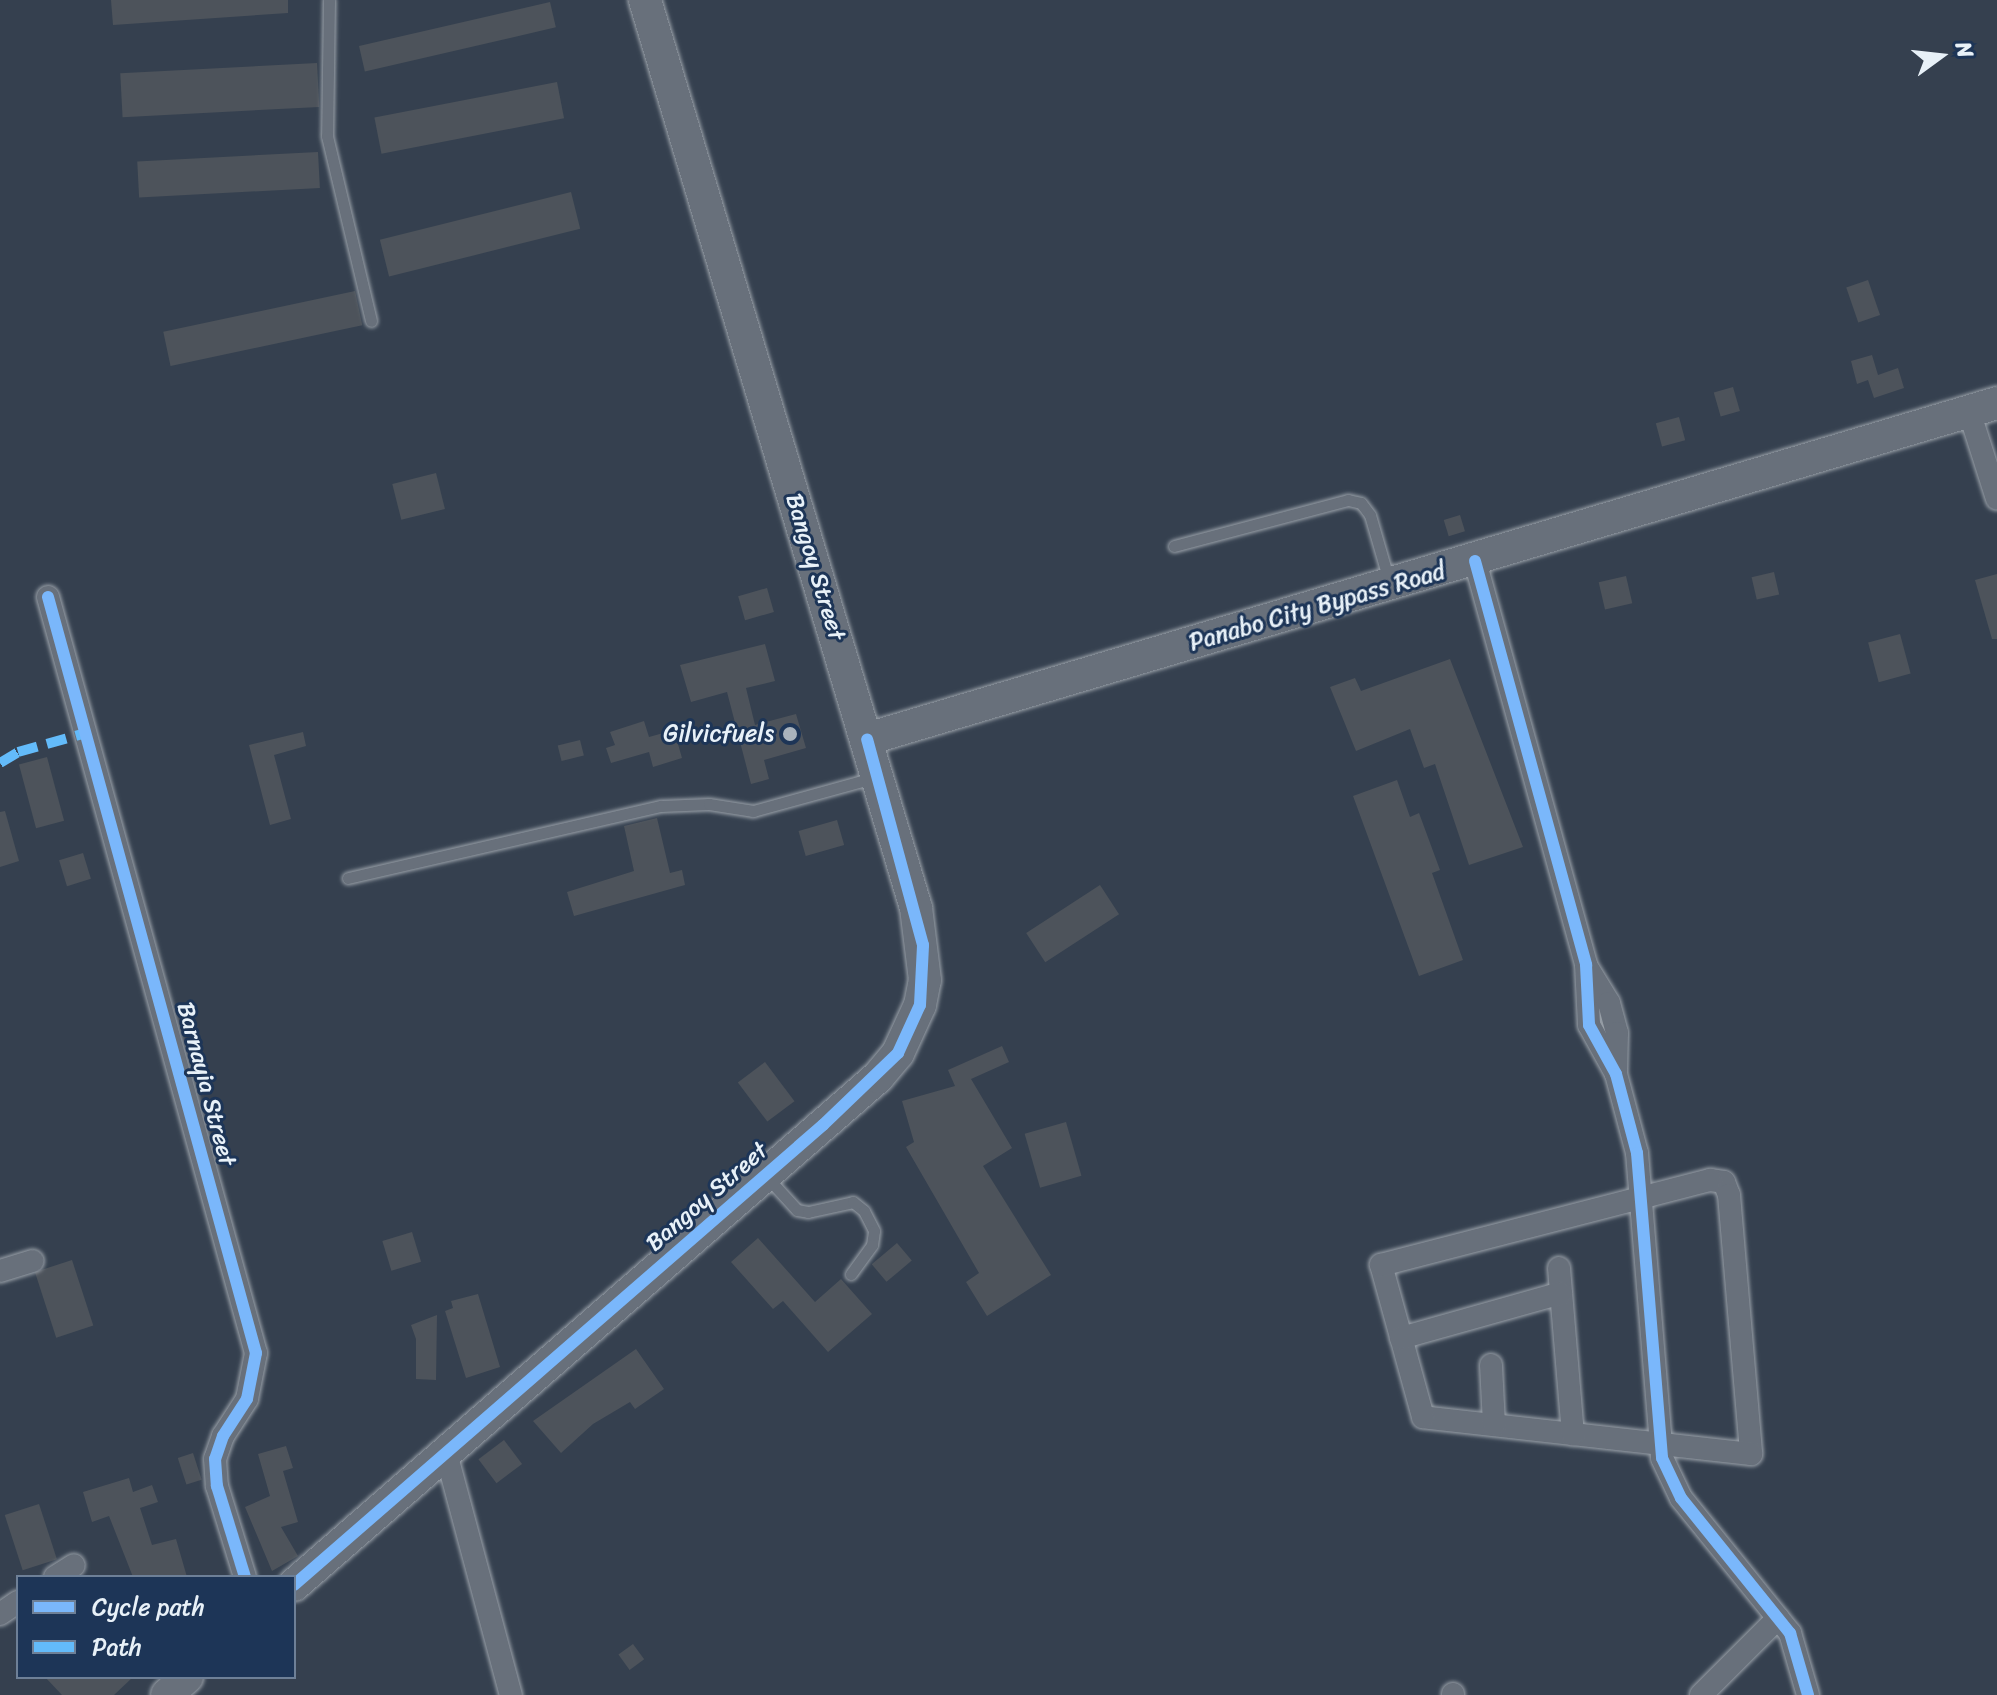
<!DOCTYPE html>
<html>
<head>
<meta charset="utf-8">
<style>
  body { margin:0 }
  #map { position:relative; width:1997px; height:1695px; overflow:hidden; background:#35404f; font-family:Sriracha,sans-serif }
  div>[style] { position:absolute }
  .building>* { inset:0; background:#4d535b; transform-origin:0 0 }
  .roads { filter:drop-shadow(0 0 2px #9aa1a9) drop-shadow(0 0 2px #9aa1a9) }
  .lane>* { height:11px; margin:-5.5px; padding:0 5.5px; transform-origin:5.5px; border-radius:5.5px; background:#68707b }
  .street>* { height:22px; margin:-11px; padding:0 11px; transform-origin:11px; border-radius:11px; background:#68707b }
  .secondary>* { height:32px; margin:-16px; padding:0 16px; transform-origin:16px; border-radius:16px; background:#68707b }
  .quiet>* { height:10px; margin-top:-5px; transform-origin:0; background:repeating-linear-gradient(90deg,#63bbfa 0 20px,transparent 0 30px) }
  .cycleway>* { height:12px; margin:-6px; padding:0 6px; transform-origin:6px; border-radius:6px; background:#7ab7fb }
  .dots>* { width:22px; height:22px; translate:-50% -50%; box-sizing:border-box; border:4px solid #1d3557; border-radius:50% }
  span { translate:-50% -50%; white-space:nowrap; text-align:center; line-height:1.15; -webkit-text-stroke:6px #1d3557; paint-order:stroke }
  .street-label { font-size:24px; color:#e8f1f8 }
  .poi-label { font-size:24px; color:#e8f1f8 }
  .right { translate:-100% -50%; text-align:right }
  .legend { position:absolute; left:16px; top:1575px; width:280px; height:104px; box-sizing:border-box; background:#1d3557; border:2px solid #6e8097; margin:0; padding:10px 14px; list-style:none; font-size:24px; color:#e8f1f8 }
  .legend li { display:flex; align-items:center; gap:16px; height:40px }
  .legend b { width:40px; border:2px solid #6e8097 }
  .north { position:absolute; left:1901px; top:16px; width:80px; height:80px; -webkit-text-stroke:6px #1d3557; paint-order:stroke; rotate:75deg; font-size:22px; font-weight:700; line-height:32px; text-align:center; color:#e8f1f8 }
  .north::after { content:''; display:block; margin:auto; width:28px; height:36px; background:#e8f1f8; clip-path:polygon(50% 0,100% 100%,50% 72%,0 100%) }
</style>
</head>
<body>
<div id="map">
  <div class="building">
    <i style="clip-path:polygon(111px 0,288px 0,288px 13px,113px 25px)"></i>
    <i style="left:550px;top:2px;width:26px;height:196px;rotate:77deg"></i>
    <i style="left:317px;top:63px;width:44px;height:197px;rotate:87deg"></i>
    <i style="left:557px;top:82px;width:37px;height:186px;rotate:79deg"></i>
    <i style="left:318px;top:152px;width:36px;height:181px;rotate:87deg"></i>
    <i style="left:571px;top:192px;width:38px;height:197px;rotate:76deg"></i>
    <i style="left:1868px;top:280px;width:37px;height:23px;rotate:71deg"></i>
    <i style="left:355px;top:291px;width:35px;height:196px;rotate:78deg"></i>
    <i style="clip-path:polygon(1872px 355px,1878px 375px,1898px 368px,1904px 388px,1874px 398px,1868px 380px,1857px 384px,1851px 361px)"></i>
    <i style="left:1733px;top:387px;width:25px;height:20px;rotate:74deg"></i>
    <i style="left:1679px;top:417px;width:24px;height:24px;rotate:75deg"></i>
    <i style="left:436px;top:473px;width:37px;height:45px;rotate:76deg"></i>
    <i style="left:1460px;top:515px;width:17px;height:17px;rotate:73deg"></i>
    <i style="left:1774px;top:572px;width:23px;height:23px;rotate:77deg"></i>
    <i style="clip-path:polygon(1997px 574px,1997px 639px,1992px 639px,1975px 580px)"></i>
    <i style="left:1626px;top:576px;width:28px;height:28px;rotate:77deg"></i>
    <i style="left:767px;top:588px;width:25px;height:30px;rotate:74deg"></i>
    <i style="left:1900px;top:634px;width:41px;height:33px;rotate:75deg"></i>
    <i style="clip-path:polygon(765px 644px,775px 681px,746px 688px,755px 725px,796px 714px,806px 748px,764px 760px,769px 779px,751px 784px,727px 692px,691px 702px,680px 665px)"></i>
    <i style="clip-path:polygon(1450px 659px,1523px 847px,1469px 865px,1435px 764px,1424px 768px,1410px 729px,1356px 751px,1330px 687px,1355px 678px,1361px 691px)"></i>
    <i style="clip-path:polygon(644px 721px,649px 737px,674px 730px,682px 758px,653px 767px,649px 752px,611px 763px,606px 748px,615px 745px,610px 732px)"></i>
    <i style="clip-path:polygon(303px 732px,306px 746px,274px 755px,291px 819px,270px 825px,249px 745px)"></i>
    <i style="left:580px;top:740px;width:16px;height:23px;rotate:76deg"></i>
    <i style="left:47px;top:757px;width:66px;height:29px;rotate:75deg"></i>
    <i style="clip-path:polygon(1397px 780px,1410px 817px,1419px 813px,1440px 870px,1432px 873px,1463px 960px,1419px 976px,1353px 796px)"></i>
    <i style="clip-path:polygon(5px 811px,19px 861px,0 867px,0 812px)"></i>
    <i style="clip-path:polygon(657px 818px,670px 873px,682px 870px,685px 885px,574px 916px,567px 892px,634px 871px,624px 826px)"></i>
    <i style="left:837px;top:820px;width:26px;height:40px;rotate:74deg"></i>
    <i style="left:83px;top:853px;width:27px;height:25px;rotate:73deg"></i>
    <i style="left:1100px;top:885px;width:35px;height:88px;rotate:57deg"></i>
    <i style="clip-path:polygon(1002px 1046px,1009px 1062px,971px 1079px,1012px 1148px,983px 1166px,1051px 1275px,987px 1316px,966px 1282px,979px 1273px,906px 1147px,914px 1142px,902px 1101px,955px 1086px,948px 1070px)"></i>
    <i style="left:765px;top:1062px;width:49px;height:34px;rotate:53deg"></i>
    <i style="left:1066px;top:1122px;width:56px;height:43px;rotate:74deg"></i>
    <i style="left:412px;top:1232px;width:31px;height:31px;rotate:73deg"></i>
    <i style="clip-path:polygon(758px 1238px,815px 1302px,841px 1279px,872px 1314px,828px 1352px,783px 1301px,773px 1309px,731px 1262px)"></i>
    <i style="left:897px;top:1243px;width:23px;height:33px;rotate:50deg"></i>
    <i style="left:72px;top:1260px;width:69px;height:39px;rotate:72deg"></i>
    <i style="clip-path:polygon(478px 1294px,500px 1367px,466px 1378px,445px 1311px,453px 1308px,451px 1301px)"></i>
    <i style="clip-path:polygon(437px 1315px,436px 1380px,416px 1379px,416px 1339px,411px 1325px)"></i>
    <i style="clip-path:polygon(636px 1349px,664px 1389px,635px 1409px,630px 1402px,593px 1424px,561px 1453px,533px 1421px)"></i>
    <i style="left:504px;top:1440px;width:30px;height:32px;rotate:53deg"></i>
    <i style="clip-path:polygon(286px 1446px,293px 1468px,283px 1471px,298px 1522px,281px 1527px,298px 1556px,272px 1571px,245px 1507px,270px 1496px,258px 1454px)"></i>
    <i style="left:193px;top:1453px;width:28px;height:16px;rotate:72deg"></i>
    <i style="clip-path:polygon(129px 1478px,133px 1492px,152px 1485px,158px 1502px,140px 1508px,152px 1545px,176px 1539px,187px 1577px,133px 1577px,109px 1516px,92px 1522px,83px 1492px)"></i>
    <i style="left:39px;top:1504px;width:58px;height:36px;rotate:72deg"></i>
    <i style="left:633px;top:1644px;width:19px;height:18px;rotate:54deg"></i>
    <i style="clip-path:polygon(45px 1677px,133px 1677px,114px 1695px,62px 1695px)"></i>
  </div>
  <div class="roads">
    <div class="lane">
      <i style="left:329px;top:0;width:136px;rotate:90.8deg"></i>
      <i style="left:327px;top:136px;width:190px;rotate:76.6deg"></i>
      <i style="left:1174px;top:546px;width:180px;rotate:-14.8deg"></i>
      <i style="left:1348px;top:500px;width:13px;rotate:13deg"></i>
      <i style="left:1361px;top:503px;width:15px;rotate:53deg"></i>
      <i style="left:1370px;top:515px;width:69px;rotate:73.9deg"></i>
      <i style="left:348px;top:878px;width:321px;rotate:-13deg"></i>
      <i style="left:661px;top:806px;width:48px;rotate:-2.4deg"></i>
      <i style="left:709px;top:804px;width:45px;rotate:9deg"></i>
      <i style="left:753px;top:811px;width:124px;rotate:-15.4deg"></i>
      <i style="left:766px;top:1176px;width:46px;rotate:47.6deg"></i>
      <i style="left:797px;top:1210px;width:11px;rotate:10deg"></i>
      <i style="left:808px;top:1212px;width:46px;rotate:-12.5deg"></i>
      <i style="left:853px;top:1202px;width:14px;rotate:39deg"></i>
      <i style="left:864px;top:1211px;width:22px;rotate:63deg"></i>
      <i style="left:874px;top:1231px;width:14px;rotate:98deg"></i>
      <i style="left:872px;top:1245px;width:36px;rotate:126deg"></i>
    </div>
    <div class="street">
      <i style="left:1969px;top:411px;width:92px;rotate:72.3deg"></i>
      <i style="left:1475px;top:561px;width:419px;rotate:74.6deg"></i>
      <i style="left:1586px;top:965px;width:60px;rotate:87.1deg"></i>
      <i style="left:1589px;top:1025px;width:56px;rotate:61.1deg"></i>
      <i style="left:1616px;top:1074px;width:82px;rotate:75.1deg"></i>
      <i style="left:1637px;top:1153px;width:306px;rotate:85.3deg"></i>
      <i style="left:1662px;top:1458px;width:44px;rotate:64.6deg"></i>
      <i style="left:1681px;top:1498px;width:174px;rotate:51.1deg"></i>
      <i style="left:1790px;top:1633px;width:65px;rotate:73.8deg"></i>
      <i style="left:48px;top:597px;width:784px;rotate:74.62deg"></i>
      <i style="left:256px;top:1353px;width:47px;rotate:101.1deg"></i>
      <i style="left:247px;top:1399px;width:44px;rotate:123deg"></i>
      <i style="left:223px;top:1436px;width:24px;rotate:109deg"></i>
      <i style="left:215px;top:1459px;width:27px;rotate:86deg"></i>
      <i style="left:217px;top:1486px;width:95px;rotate:72.9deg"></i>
      <i style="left:1587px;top:967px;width:42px;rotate:58.6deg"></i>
      <i style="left:1609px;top:1003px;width:31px;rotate:75deg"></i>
      <i style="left:1617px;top:1033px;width:41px;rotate:91.4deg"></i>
      <i style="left:1710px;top:1180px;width:14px;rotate:8deg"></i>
      <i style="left:1724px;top:1182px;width:14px;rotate:69deg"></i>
      <i style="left:1729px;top:1195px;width:260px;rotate:85.1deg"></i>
      <i style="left:1751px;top:1454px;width:330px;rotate:-173.6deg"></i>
      <i style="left:1423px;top:1417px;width:158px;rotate:-105.4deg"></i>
      <i style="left:1381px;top:1265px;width:340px;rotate:-14.5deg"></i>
      <i style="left:1559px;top:1268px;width:167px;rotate:85.2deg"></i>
      <i style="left:0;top:1271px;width:34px;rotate:-17deg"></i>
      <i style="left:1401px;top:1338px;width:166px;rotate:-15.7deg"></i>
      <i style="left:1491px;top:1365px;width:60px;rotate:87.1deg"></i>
      <i style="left:446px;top:1453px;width:251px;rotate:75deg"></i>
      <i style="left:55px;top:1577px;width:22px;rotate:-32deg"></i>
      <i style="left:0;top:1614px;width:22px;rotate:-34deg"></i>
      <i style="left:1453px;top:1694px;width:1px;rotate:90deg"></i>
      <i style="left:1701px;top:1695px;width:109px;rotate:-45deg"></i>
    </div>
    <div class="secondary">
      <i style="left:867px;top:739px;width:1179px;rotate:-16.56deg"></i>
      <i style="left:294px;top:1585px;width:774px;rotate:-41.02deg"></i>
      <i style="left:878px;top:1077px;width:31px;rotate:-50deg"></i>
      <i style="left:898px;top:1053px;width:53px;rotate:-65.4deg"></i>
      <i style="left:920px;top:1005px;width:25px;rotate:-79deg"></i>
      <i style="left:925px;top:980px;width:73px;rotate:-97.1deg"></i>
      <i style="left:916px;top:908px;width:948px;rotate:-106.62deg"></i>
      <i style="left:167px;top:1695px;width:27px;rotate:-42deg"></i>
    </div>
  </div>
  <div class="quiet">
    <i style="left:0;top:763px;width:21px;rotate:-31deg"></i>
    <i style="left:18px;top:752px;width:71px;rotate:-15.6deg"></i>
  </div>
  <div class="cycleway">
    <i style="left:1475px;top:561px;width:419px;rotate:74.6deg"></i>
    <i style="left:1586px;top:965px;width:60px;rotate:87.1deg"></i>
    <i style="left:1589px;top:1025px;width:56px;rotate:61.1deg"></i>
    <i style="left:1616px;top:1074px;width:82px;rotate:75.1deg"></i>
    <i style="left:1637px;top:1153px;width:306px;rotate:85.3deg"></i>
    <i style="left:1662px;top:1458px;width:44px;rotate:64.6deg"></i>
    <i style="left:1681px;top:1498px;width:174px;rotate:51.1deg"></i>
    <i style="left:1790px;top:1633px;width:65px;rotate:73.8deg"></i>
    <i style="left:48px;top:597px;width:784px;rotate:74.62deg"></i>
    <i style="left:256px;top:1353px;width:47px;rotate:101.1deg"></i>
    <i style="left:247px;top:1399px;width:44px;rotate:123deg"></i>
    <i style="left:223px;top:1436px;width:24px;rotate:109deg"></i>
    <i style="left:215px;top:1459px;width:27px;rotate:86deg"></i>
    <i style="left:217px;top:1486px;width:95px;rotate:72.9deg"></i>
    <i style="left:294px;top:1585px;width:701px;rotate:-41.01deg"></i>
    <i style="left:823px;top:1125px;width:104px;rotate:-43.8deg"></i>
    <i style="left:898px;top:1053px;width:53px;rotate:-65.4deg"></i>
    <i style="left:920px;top:1005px;width:60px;rotate:-87.1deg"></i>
    <i style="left:923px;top:945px;width:213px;rotate:-105.2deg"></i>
  </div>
  <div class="dots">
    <i style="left:790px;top:734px;background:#a9b3bd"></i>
  </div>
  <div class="street-label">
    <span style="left:815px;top:567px;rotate:73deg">Bangoy Street</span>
    <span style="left:1317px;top:607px;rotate:-16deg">Panabo City Bypass Road</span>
    <span style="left:206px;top:1084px;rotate:75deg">Barnayia Street</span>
    <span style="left:707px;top:1197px;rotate:-41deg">Bangoy Street</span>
  </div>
  <div class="poi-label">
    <span class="right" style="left:774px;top:734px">Gilvicfuels</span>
  </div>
  <ul class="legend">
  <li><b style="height:10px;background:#7ab7fb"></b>Cycle path</li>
  <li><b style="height:10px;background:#63bbfa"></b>Path</li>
  </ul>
  <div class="north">N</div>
</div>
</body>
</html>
